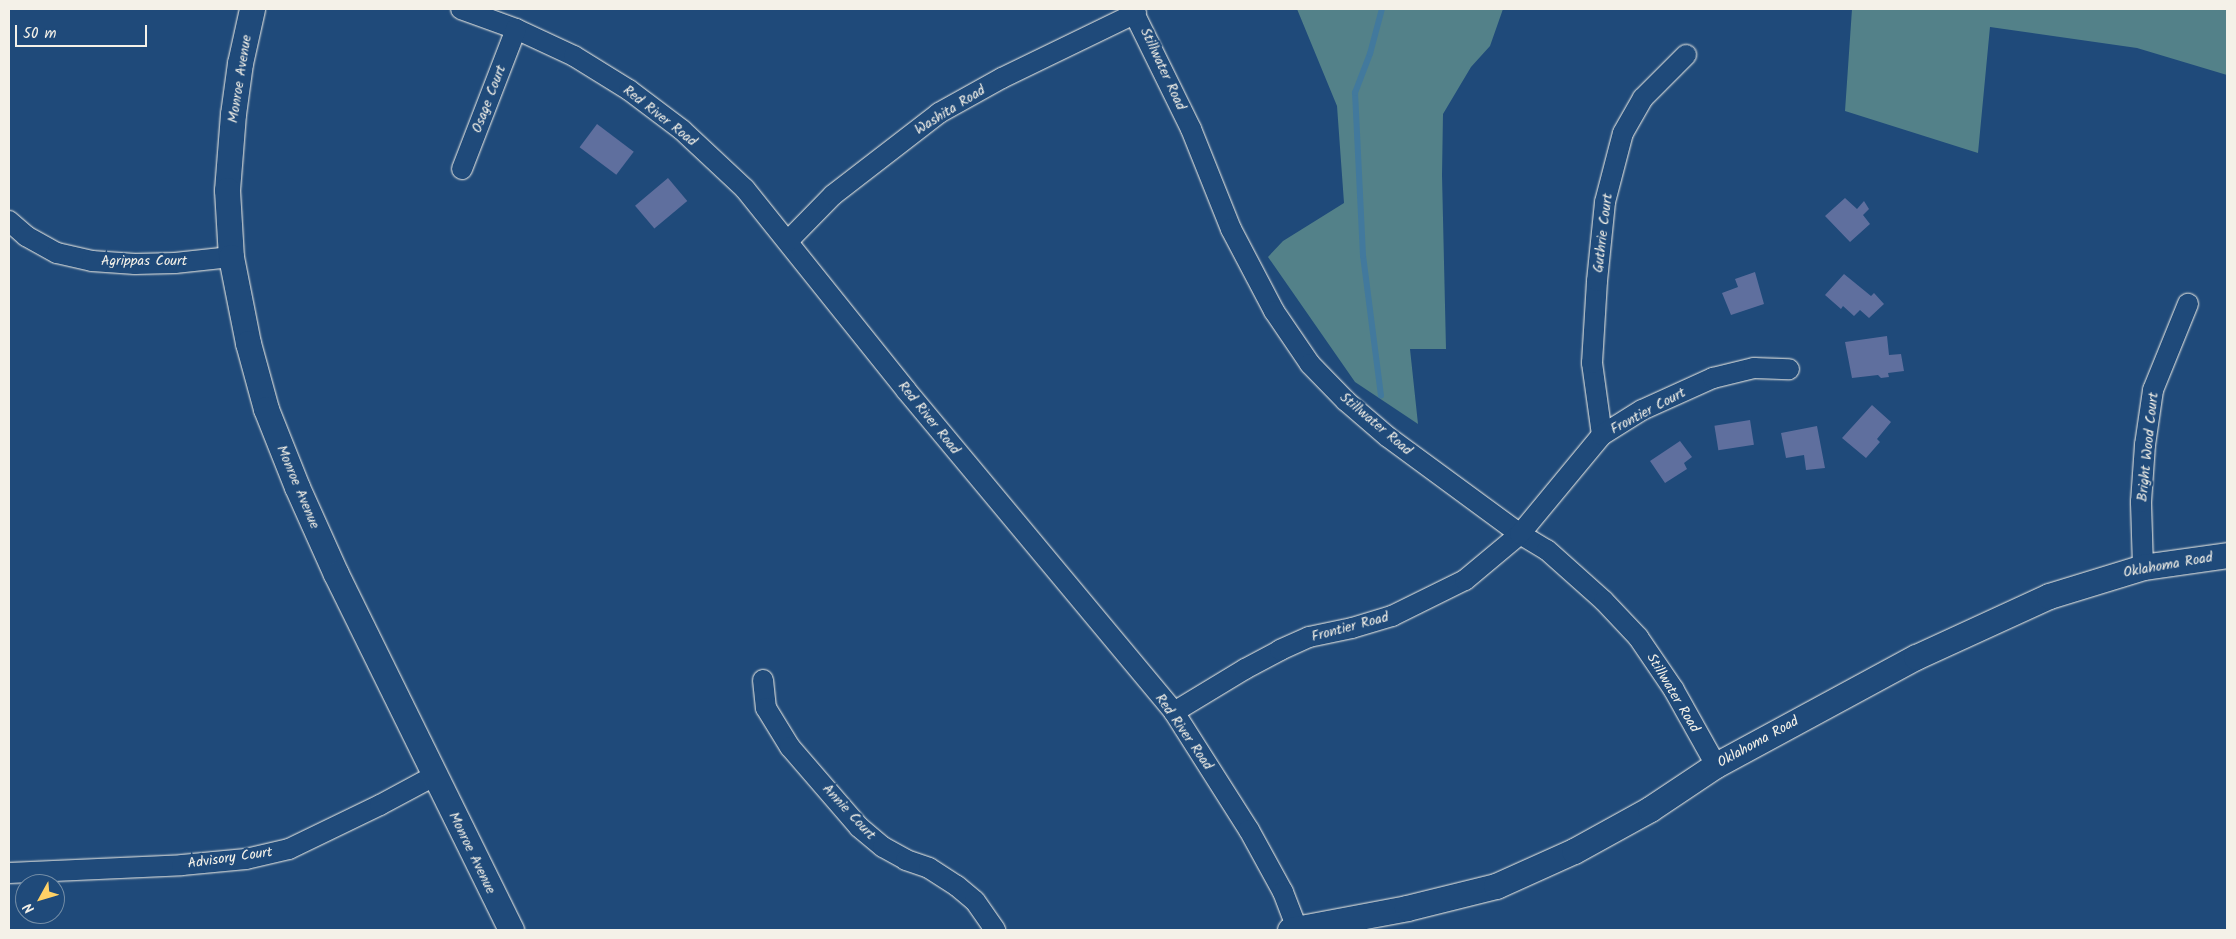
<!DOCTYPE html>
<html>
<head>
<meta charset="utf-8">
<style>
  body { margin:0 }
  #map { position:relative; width:2236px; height:939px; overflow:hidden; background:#1f4a7a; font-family:Kalam,sans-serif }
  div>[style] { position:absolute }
  .green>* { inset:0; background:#538189 }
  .stream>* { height:5.5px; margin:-2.75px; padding:0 2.75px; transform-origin:2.75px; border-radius:2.75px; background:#42799d }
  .building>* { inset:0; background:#5f6f9e; transform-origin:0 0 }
  .roads { filter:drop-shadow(0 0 1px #f4f1e8) drop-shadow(0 0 1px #f4f1e8) }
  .minor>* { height:20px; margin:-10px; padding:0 10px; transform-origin:10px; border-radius:10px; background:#1f4a7a }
  .tertiary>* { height:25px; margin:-12.5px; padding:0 12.5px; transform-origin:12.5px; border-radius:12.5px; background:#1f4a7a }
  span { translate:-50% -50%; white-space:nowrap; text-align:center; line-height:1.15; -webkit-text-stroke:4.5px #1f4a7a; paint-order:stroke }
  .street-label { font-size:14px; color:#f4f1e8 }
  .frame { position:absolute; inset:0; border:10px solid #f4f1e8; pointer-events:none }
  .north { position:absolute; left:15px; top:874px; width:50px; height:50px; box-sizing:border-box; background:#1f4a7a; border:1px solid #748da6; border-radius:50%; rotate:231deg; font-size:14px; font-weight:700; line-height:20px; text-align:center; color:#f4f1e8 }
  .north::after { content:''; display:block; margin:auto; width:18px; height:22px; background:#ffd166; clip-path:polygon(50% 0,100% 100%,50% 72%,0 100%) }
  .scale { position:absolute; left:15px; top:25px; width:132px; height:22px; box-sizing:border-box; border:2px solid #f4f1e8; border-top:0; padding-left:6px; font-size:15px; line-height:18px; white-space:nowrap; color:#f4f1e8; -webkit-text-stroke:4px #1f4a7a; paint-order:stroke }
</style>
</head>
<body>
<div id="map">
  <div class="green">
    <i style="clip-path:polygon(1297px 9px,1503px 9px,1490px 46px,1471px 67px,1443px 114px,1442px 175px,1446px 349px,1410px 349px,1418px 424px,1355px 382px,1268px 257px,1283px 241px,1344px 203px,1337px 106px)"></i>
    <i style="clip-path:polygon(1852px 9px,2227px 9px,2227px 75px,2137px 48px,1990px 27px,1978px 153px,1845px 111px)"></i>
  </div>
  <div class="stream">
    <i style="left:1381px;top:396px;width:141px;rotate:-97.3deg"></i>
    <i style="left:1363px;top:256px;width:163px;rotate:-92.8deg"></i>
    <i style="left:1355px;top:93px;width:42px;rotate:-69deg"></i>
    <i style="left:1370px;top:54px;width:47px;rotate:-75.1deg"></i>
  </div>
  <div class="building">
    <i style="left:597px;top:124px;width:46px;height:29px;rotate:37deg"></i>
    <i style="left:668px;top:178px;width:30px;height:43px;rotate:50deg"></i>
    <i style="clip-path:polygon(1845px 198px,1857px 209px,1864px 201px,1869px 209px,1863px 215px,1870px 224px,1850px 242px,1825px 216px)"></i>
    <i style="clip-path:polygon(1755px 272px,1764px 304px,1731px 315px,1722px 293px,1738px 287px,1735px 279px)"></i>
    <i style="clip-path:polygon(1844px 274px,1871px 296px,1874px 293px,1884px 304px,1869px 318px,1860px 310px,1854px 316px,1843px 306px,1841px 309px,1825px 295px)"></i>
    <i style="clip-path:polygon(1887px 336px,1889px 355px,1901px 354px,1904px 371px,1888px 373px,1889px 377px,1881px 378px,1878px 375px,1852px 378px,1845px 342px)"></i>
    <i style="clip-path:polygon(1872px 405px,1891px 422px,1877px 439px,1880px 442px,1866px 458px,1842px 438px)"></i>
    <i style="left:1750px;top:420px;width:25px;height:36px;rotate:81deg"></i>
    <i style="clip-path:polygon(1817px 426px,1825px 468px,1806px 470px,1804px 455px,1786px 458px,1781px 433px)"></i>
    <i style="clip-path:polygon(1680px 441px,1692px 457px,1684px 463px,1687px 469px,1665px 483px,1650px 461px)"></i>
  </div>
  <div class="roads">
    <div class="minor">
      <i style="left:461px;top:9px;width:59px;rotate:20deg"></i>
      <i style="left:516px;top:29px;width:64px;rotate:25deg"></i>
      <i style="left:574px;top:56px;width:65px;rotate:31.7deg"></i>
      <i style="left:629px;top:90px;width:66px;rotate:37deg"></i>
      <i style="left:682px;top:130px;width:86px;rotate:43.1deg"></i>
      <i style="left:745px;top:189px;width:258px;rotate:51.3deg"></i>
      <i style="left:906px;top:390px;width:419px;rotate:50.2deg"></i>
      <i style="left:1174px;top:712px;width:140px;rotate:57.6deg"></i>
      <i style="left:1249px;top:830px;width:71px;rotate:61.3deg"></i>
      <i style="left:1283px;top:892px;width:39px;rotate:69deg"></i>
      <i style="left:1132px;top:9px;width:134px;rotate:63.8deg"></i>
      <i style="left:1191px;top:129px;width:108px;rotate:68.2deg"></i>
      <i style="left:1231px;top:229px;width:93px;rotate:62.3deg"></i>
      <i style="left:1274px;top:311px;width:64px;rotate:55.8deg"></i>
      <i style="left:1310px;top:364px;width:52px;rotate:45.8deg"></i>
      <i style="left:1346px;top:401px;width:55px;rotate:40.6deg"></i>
      <i style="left:1388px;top:437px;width:164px;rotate:36.3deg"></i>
      <i style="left:1520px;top:534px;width:31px;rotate:31deg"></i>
      <i style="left:1547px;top:550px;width:76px;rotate:41.8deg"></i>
      <i style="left:1604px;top:601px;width:50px;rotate:46.6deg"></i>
      <i style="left:1638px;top:637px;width:64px;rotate:55.8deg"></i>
      <i style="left:1674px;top:690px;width:86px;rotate:60.8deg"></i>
      <i style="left:462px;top:169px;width:150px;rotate:-68.9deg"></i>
      <i style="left:9px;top:221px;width:23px;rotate:41deg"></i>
      <i style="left:26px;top:236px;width:35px;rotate:29deg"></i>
      <i style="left:57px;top:253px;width:36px;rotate:13deg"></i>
      <i style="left:92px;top:261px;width:43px;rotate:4deg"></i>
      <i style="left:135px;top:264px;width:40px;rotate:-1.4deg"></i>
      <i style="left:175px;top:263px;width:56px;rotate:-6.1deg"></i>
      <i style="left:788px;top:241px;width:64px;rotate:-45.6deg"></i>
      <i style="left:833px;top:195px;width:134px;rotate:-37.7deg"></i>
      <i style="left:939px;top:113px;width:72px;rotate:-29.1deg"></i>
      <i style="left:1002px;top:78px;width:149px;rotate:-25.9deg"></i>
      <i style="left:1602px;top:435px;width:73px;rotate:-97.9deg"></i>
      <i style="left:1592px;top:363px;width:82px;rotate:-86.5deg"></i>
      <i style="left:1597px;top:281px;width:79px;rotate:-84.2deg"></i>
      <i style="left:1605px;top:202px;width:71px;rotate:-75.4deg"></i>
      <i style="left:1623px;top:133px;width:40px;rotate:-60.3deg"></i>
      <i style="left:1643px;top:98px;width:61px;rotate:-45deg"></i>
      <i style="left:2143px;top:567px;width:65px;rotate:-91.8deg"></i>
      <i style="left:2141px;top:502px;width:57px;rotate:-86deg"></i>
      <i style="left:2145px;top:445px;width:56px;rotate:-81.7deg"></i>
      <i style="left:2153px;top:390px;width:93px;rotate:-67.9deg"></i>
      <i style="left:763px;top:680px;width:28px;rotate:84deg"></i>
      <i style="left:766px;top:708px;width:46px;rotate:58.4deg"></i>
      <i style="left:790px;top:747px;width:106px;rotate:49.2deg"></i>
      <i style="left:859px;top:827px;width:31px;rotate:40deg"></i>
      <i style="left:883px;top:847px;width:26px;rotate:29deg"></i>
      <i style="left:906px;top:860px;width:24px;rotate:19deg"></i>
      <i style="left:929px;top:868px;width:33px;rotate:33deg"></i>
      <i style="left:957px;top:886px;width:23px;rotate:40deg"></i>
      <i style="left:975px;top:901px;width:35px;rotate:55deg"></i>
      <i style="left:1174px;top:712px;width:83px;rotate:-31.2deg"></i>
      <i style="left:1245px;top:669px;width:40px;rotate:-28deg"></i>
      <i style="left:1280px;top:650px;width:32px;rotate:-24deg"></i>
      <i style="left:1309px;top:637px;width:44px;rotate:-11.8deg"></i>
      <i style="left:1352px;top:628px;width:42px;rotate:-16.7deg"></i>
      <i style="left:1392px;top:616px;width:81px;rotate:-26.3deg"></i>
      <i style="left:1465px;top:580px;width:72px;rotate:-39.9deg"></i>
      <i style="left:1520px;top:534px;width:129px;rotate:-50.4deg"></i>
      <i style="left:1602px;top:435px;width:47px;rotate:-32deg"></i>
      <i style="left:1642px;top:410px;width:78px;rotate:-24.3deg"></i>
      <i style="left:1713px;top:378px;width:42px;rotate:-13.7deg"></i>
      <i style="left:1754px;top:368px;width:35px;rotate:2deg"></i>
      <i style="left:9px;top:873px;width:173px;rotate:-2.6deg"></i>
      <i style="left:182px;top:865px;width:64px;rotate:-5.4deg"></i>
      <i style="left:246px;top:859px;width:44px;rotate:-13.1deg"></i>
      <i style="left:289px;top:849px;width:101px;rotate:-25.8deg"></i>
      <i style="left:380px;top:805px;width:61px;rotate:-28.2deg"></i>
    </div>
    <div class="tertiary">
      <i style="left:252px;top:9px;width:55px;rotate:102.5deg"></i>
      <i style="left:240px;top:63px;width:51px;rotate:97.8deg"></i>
      <i style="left:233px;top:114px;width:76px;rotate:94.5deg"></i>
      <i style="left:227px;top:190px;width:67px;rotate:86.6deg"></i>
      <i style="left:231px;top:257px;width:88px;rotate:78.8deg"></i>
      <i style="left:248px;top:343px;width:68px;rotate:74.7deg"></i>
      <i style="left:266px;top:409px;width:84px;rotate:68.3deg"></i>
      <i style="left:297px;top:487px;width:95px;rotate:65.9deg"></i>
      <i style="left:336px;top:574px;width:397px;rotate:63.8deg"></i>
      <i style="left:1290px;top:930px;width:119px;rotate:-10.6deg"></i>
      <i style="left:1407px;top:908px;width:92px;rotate:-13.9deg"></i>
      <i style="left:1496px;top:886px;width:85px;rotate:-24.2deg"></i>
      <i style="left:1574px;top:851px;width:87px;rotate:-28.9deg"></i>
      <i style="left:1650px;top:809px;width:79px;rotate:-33.7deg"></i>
      <i style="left:1716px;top:765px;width:227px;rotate:-28.4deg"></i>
      <i style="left:1916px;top:657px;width:146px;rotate:-24.6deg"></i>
      <i style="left:2049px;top:596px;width:98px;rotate:-17.1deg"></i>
      <i style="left:2143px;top:567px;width:85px;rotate:-8.1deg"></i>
    </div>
  </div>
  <div class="street-label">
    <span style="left:1163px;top:69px;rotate:65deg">Stillwater Road</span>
    <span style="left:240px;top:79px;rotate:-81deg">Monroe Avenue</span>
    <span style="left:489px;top:99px;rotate:-69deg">Osage Court</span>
    <span style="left:950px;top:110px;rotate:-32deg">Washita Road</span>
    <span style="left:660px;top:116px;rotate:38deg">Red River Road</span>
    <span style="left:1603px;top:233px;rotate:-83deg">Guthrie Court</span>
    <span style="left:144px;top:261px">Agrippas Court</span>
    <span style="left:1648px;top:411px;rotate:-28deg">Frontier Court</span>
    <span style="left:929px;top:418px;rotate:51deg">Red River Road</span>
    <span style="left:1376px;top:424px;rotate:40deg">Stillwater Road</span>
    <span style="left:2148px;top:447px;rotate:-84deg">Bright Wood Court</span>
    <span style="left:298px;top:487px;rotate:67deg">Monroe Avenue</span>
    <span style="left:2168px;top:565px;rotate:-10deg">Oklahoma Road</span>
    <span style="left:1350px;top:627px;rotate:-15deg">Frontier Road</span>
    <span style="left:1673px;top:693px;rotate:59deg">Stillwater Road</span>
    <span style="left:1184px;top:732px;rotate:55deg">Red River Road</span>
    <span style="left:1758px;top:742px;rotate:-29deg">Oklahoma Road</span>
    <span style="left:849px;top:812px;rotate:47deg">Annie Court</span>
    <span style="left:472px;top:853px;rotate:64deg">Monroe Avenue</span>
    <span style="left:230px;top:858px;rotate:-8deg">Advisory Court</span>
  </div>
  <div class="frame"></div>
  <div class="north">N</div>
  <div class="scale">50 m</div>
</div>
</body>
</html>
